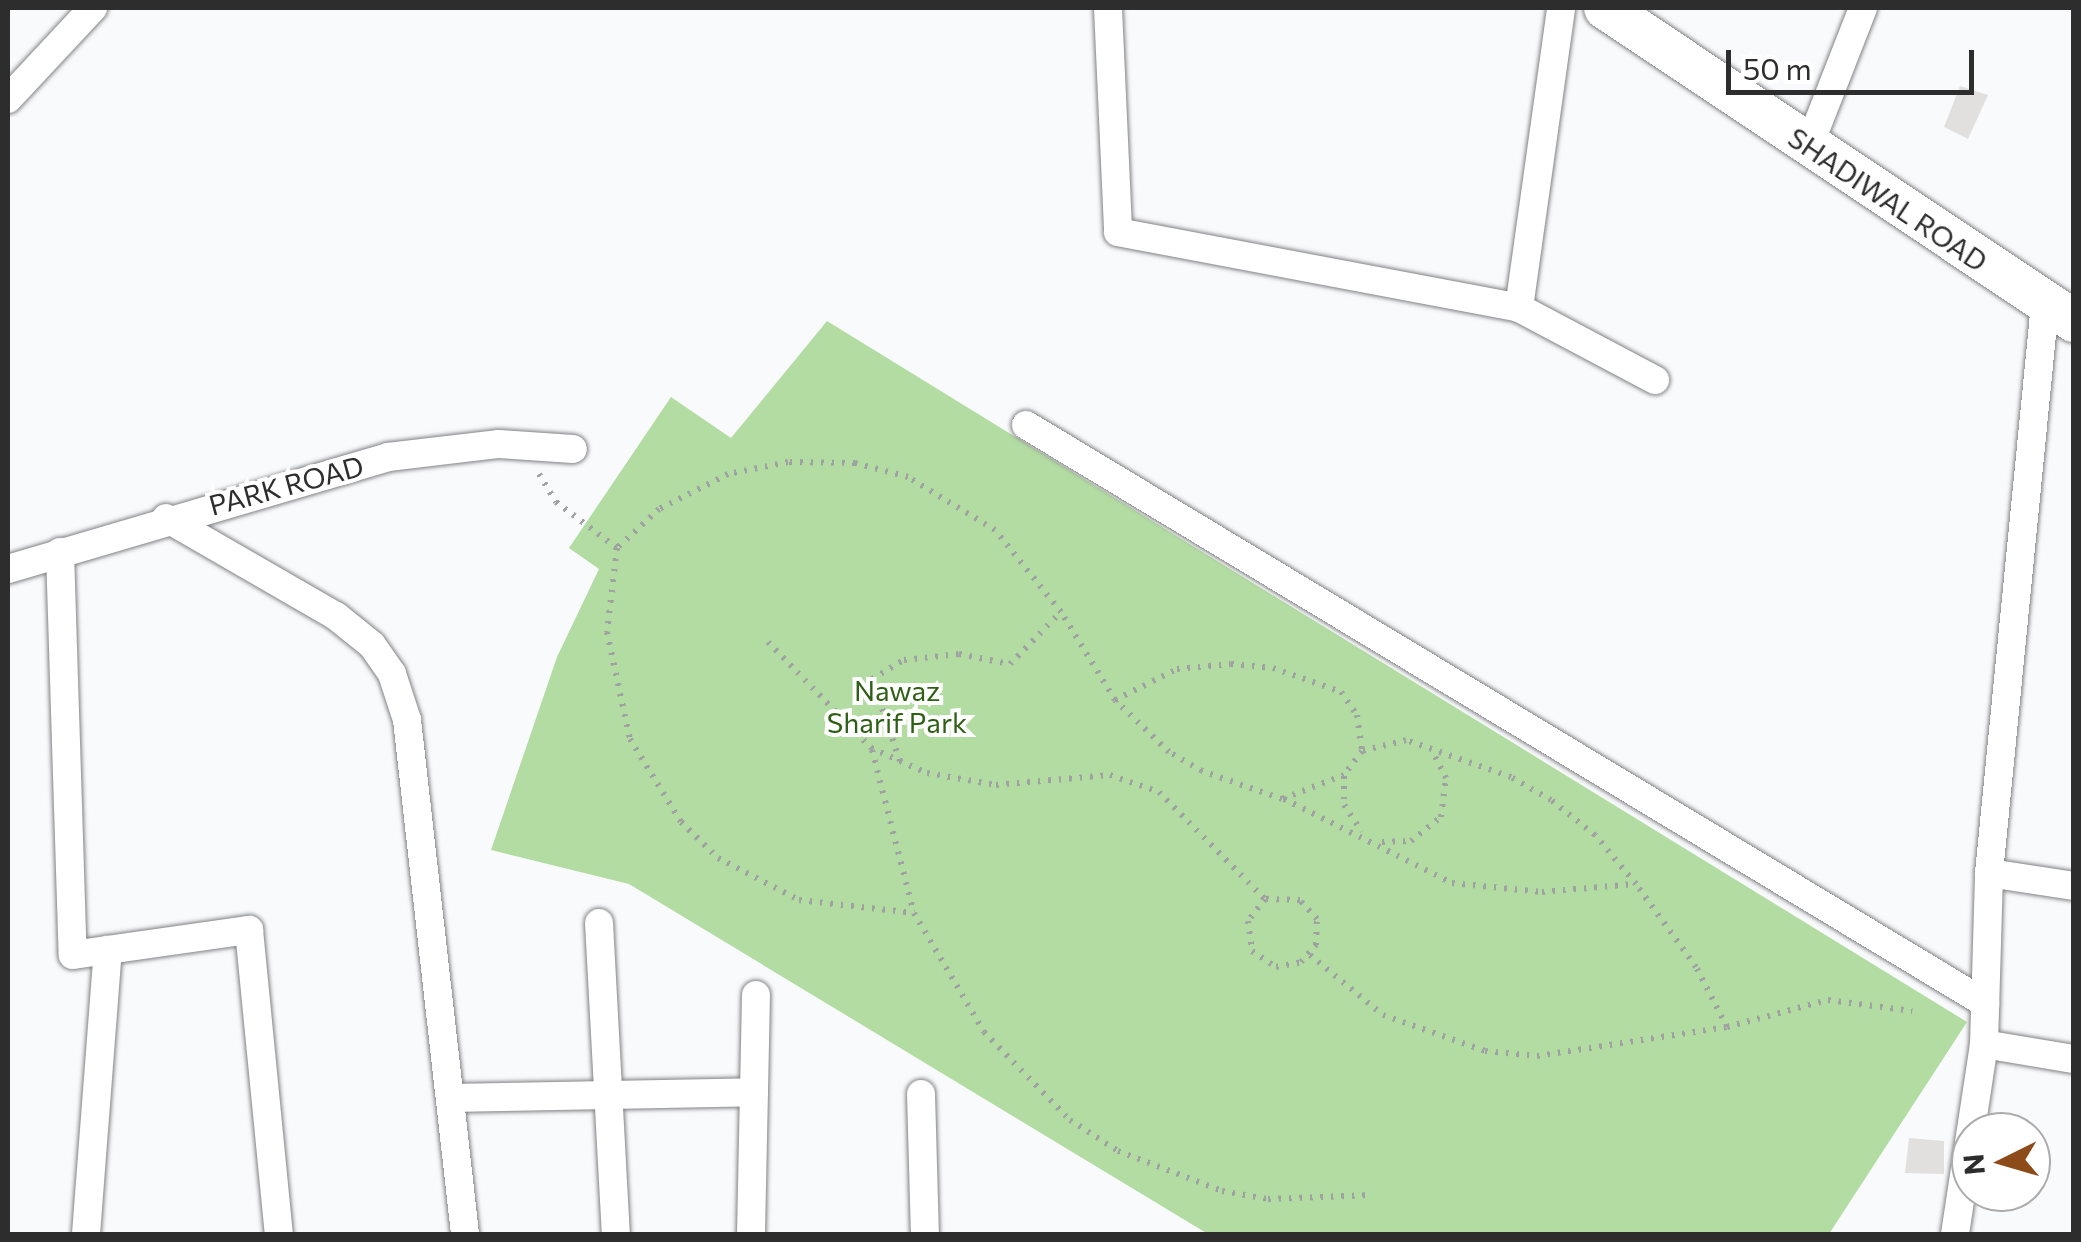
<!DOCTYPE html>
<html>
<head>
<meta charset="utf-8">
<style>
  body { margin:0 }
  #map { position:relative; width:2081px; height:1242px; overflow:hidden; background:#f9fafc; font-family:Commissioner,sans-serif }
  div>[style] { position:absolute }
  .green>* { inset:0; background:#b3dca3 }
  .building>* { inset:0; background:#e2e0de }
  .path>* { height:6px; margin-top:-3px; transform-origin:0; background:repeating-linear-gradient(90deg,#a0a1a2 0 2.5px,transparent 0 10.5px) }
  .roads { filter:drop-shadow(0 0 2px #828285) drop-shadow(0 0 2px #828285) }
  .minor>* { height:28px; margin:-14px; padding:0 14px; transform-origin:14px; border-radius:14px; background:#fff }
  .primary>* { height:42px; margin:-21px; padding:0 21px; transform-origin:21px; border-radius:21px; background:#fff }
  span { translate:-50% -50%; white-space:nowrap; text-align:center; line-height:1.15; -webkit-text-stroke:8px #fff; paint-order:stroke }
  .street-label { font-size:28px; color:#2d2d2e }
  .park-label { font-size:28px; color:#2f5f15 }
  .frame { position:absolute; inset:0; border:10px solid #2d2d2e; pointer-events:none }
  .north { position:absolute; left:1951px; top:1112px; width:100px; height:100px; box-sizing:border-box; background:#fff; border:2px solid #ababab; border-radius:50%; rotate:265deg; font-size:28px; font-weight:700; line-height:40px; text-align:center; color:#2d2d2e }
  .north::after { content:''; display:block; margin:auto; width:35px; height:45px; background:#8d4b19; clip-path:polygon(50% 0,100% 100%,50% 72%,0 100%) }
  .scale { position:absolute; left:1726px; top:50px; width:248px; height:45px; box-sizing:border-box; border:5px solid #2d2d2e; border-top:0; padding-left:12px; font-size:30px; line-height:35px; white-space:nowrap; color:#2d2d2e; -webkit-text-stroke:8px #fff; paint-order:stroke }
</style>
</head>
<body>
<div id="map">
  <div class="green">
    <i style="clip-path:polygon(827px 321px,1967px 1022px,1829px 1234px,1208px 1234px,629px 884px,491px 850px,557px 657px,599px 569px,569px 548px,671px 397px,731px 438px)"></i>
  </div>
  <div class="building">
    <i style="clip-path:polygon(1960px 86px,1988px 95px,1968px 139px,1944px 127px)"></i>
    <i style="clip-path:polygon(1909px 1138px,1944px 1141px,1944px 1174px,1905px 1173px)"></i>
  </div>
  <div class="path">
    <i style="left:539px;top:474px;width:33px;rotate:59deg"></i>
    <i style="left:556px;top:502px;width:76px;rotate:37deg"></i>
    <i style="left:768px;top:642px;width:148px;rotate:45.8deg"></i>
    <i style="left:871px;top:748px;width:61px;rotate:24.1deg"></i>
    <i style="left:927px;top:773px;width:70px;rotate:9.9deg"></i>
    <i style="left:996px;top:785px;width:114px;rotate:-5deg"></i>
    <i style="left:1110px;top:775px;width:52px;rotate:19.1deg"></i>
    <i style="left:1159px;top:792px;width:151px;rotate:45.3deg"></i>
    <i style="left:1265px;top:899px;width:28px;rotate:128deg"></i>
    <i style="left:1248px;top:921px;width:30px;rotate:82deg"></i>
    <i style="left:1252px;top:951px;width:29px;rotate:34deg"></i>
    <i style="left:1276px;top:967px;width:25px;rotate:-11deg"></i>
    <i style="left:1301px;top:962px;width:23px;rotate:-49deg"></i>
    <i style="left:1316px;top:945px;width:26px;rotate:-88deg"></i>
    <i style="left:1317px;top:919px;width:25px;rotate:-132deg"></i>
    <i style="left:1300px;top:900px;width:35px;rotate:-178deg"></i>
    <i style="left:1115px;top:700px;width:69px;rotate:-26.6deg"></i>
    <i style="left:1177px;top:669px;width:54px;rotate:-5.3deg"></i>
    <i style="left:1231px;top:664px;width:42px;rotate:5.4deg"></i>
    <i style="left:1273px;top:668px;width:72px;rotate:19.4deg"></i>
    <i style="left:1341px;top:692px;width:28px;rotate:55deg"></i>
    <i style="left:1357px;top:715px;width:36px;rotate:82deg"></i>
    <i style="left:872px;top:750px;width:168px;rotate:75.6deg"></i>
    <i style="left:900px;top:761px;width:87px;rotate:-108.9deg"></i>
    <i style="left:872px;top:679px;width:37px;rotate:-31deg"></i>
    <i style="left:904px;top:660px;width:55px;rotate:-6.2deg"></i>
    <i style="left:959px;top:654px;width:52px;rotate:11.1deg"></i>
    <i style="left:1010px;top:664px;width:73px;rotate:-45.6deg"></i>
    <i style="left:1344px;top:776px;width:29px;rotate:90deg"></i>
    <i style="left:1344px;top:805px;width:32px;rotate:56deg"></i>
    <i style="left:1284px;top:799px;width:188px;rotate:26.6deg"></i>
    <i style="left:1452px;top:883px;width:90px;rotate:5.7deg"></i>
    <i style="left:1542px;top:892px;width:93px;rotate:-4.9deg"></i>
    <i style="left:1382px;top:842px;width:29px;rotate:-2deg"></i>
    <i style="left:1411px;top:841px;width:38px;rotate:-39deg"></i>
    <i style="left:1441px;top:817px;width:39px;rotate:-83deg"></i>
    <i style="left:1446px;top:778px;width:27px;rotate:-117deg"></i>
    <i style="left:1310px;top:955px;width:94px;rotate:39.4deg"></i>
    <i style="left:1383px;top:1015px;width:108px;rotate:19.4deg"></i>
    <i style="left:1485px;top:1051px;width:52px;rotate:5.5deg"></i>
    <i style="left:1537px;top:1056px;width:192px;rotate:-8.7deg"></i>
    <i style="left:1727px;top:1027px;width:68px;rotate:-117.3deg"></i>
    <i style="left:1696px;top:967px;width:102px;rotate:-125.9deg"></i>
    <i style="left:1636px;top:884px;width:64px;rotate:-129.9deg"></i>
    <i style="left:1595px;top:835px;width:56px;rotate:-141.5deg"></i>
    <i style="left:1551px;top:800px;width:46px;rotate:-150.1deg"></i>
    <i style="left:1511px;top:777px;width:111px;rotate:-160.6deg"></i>
    <i style="left:1406px;top:740px;width:45px;rotate:166deg"></i>
    <i style="left:1362px;top:751px;width:30px;rotate:127deg"></i>
    <i style="left:1344px;top:775px;width:66px;rotate:158.8deg"></i>
    <i style="left:1282px;top:799px;width:85px;rotate:-160.7deg"></i>
    <i style="left:1202px;top:771px;width:38px;rotate:-150deg"></i>
    <i style="left:1169px;top:752px;width:75px;rotate:-136.1deg"></i>
    <i style="left:1115px;top:700px;width:103px;rotate:-121.5deg"></i>
    <i style="left:1061px;top:612px;width:105px;rotate:-128.8deg"></i>
    <i style="left:995px;top:530px;width:102px;rotate:-148.7deg"></i>
    <i style="left:908px;top:477px;width:55px;rotate:-165.2deg"></i>
    <i style="left:855px;top:463px;width:67px;rotate:-179.1deg"></i>
    <i style="left:788px;top:462px;width:61px;rotate:168.7deg"></i>
    <i style="left:728px;top:474px;width:77px;rotate:153.1deg"></i>
    <i style="left:659px;top:509px;width:57px;rotate:137.1deg"></i>
    <i style="left:617px;top:548px;width:85px;rotate:96.8deg"></i>
    <i style="left:607px;top:632px;width:109px;rotate:77.9deg"></i>
    <i style="left:630px;top:739px;width:97px;rotate:58.4deg"></i>
    <i style="left:681px;top:822px;width:52px;rotate:44.2deg"></i>
    <i style="left:718px;top:858px;width:91px;rotate:27.4deg"></i>
    <i style="left:799px;top:900px;width:116px;rotate:6.4deg"></i>
    <i style="left:914px;top:913px;width:138px;rotate:59.5deg"></i>
    <i style="left:984px;top:1032px;width:123px;rotate:45.7deg"></i>
    <i style="left:1070px;top:1120px;width:57px;rotate:32.9deg"></i>
    <i style="left:1118px;top:1151px;width:111px;rotate:21deg"></i>
    <i style="left:1222px;top:1191px;width:47px;rotate:9.9deg"></i>
    <i style="left:1268px;top:1199px;width:104px;rotate:-2.2deg"></i>
    <i style="left:1727px;top:1027px;width:105px;rotate:-15deg"></i>
    <i style="left:1828px;top:1000px;width:85px;rotate:7.5deg"></i>
  </div>
  <div class="roads">
    <div class="minor">
      <i style="left:1108px;top:8px;width:224px;rotate:87.4deg"></i>
      <i style="left:1118px;top:232px;width:408px;rotate:10.7deg"></i>
      <i style="left:1519px;top:308px;width:303px;rotate:-82deg"></i>
      <i style="left:8px;top:99px;width:125px;rotate:-47deg"></i>
      <i style="left:1809px;top:146px;width:148px;rotate:-68.6deg"></i>
      <i style="left:2045px;top:304px;width:572px;rotate:95.62deg"></i>
      <i style="left:1989px;top:873px;width:86px;rotate:8.7deg"></i>
      <i style="left:1519px;top:308px;width:154px;rotate:27.9deg"></i>
      <i style="left:1026px;top:425px;width:1120px;rotate:31.08deg"></i>
      <i style="left:166px;top:518px;width:196px;rotate:30deg"></i>
      <i style="left:336px;top:616px;width:46px;rotate:38.9deg"></i>
      <i style="left:372px;top:645px;width:35px;rotate:55deg"></i>
      <i style="left:392px;top:674px;width:48px;rotate:71.9deg"></i>
      <i style="left:407px;top:720px;width:517px;rotate:83.56deg"></i>
      <i style="left:60px;top:552px;width:403px;rotate:88.2deg"></i>
      <i style="left:73px;top:955px;width:178px;rotate:-8.1deg"></i>
      <i style="left:249px;top:930px;width:305px;rotate:84.4deg"></i>
      <i style="left:8px;top:569px;width:396px;rotate:-16.4deg"></i>
      <i style="left:388px;top:457px;width:112px;rotate:-6.7deg"></i>
      <i style="left:499px;top:444px;width:74px;rotate:3.9deg"></i>
      <i style="left:599px;top:923px;width:311px;rotate:86.9deg"></i>
      <i style="left:1984px;top:1044px;width:91px;rotate:9.5deg"></i>
      <i style="left:921px;top:1094px;width:140px;rotate:88.4deg"></i>
      <i style="left:451px;top:1098px;width:303px;rotate:-1.1deg"></i>
      <i style="left:86px;top:1234px;width:285px;rotate:-85.6deg"></i>
      <i style="left:751px;top:1234px;width:239px;rotate:-88.8deg"></i>
      <i style="left:1955px;top:1234px;width:192px;rotate:-81.3deg"></i>
      <i style="left:1984px;top:1044px;width:171px;rotate:-88.3deg"></i>
    </div>
    <div class="primary">
      <i style="left:1605px;top:8px;width:564px;rotate:33.72deg"></i>
    </div>
  </div>
  <div class="street-label">
    <span style="left:1888px;top:199px;rotate:34deg">SHADIWAL ROAD</span>
    <span style="left:286px;top:485px;rotate:-15deg">PARK ROAD</span>
  </div>
  <div class="park-label">
    <span style="left:897px;top:706px">Nawaz<br>Sharif Park</span>
  </div>
  <div class="frame"></div>
  <div class="north">N</div>
  <div class="scale">50 m</div>
</div>
</body>
</html>
